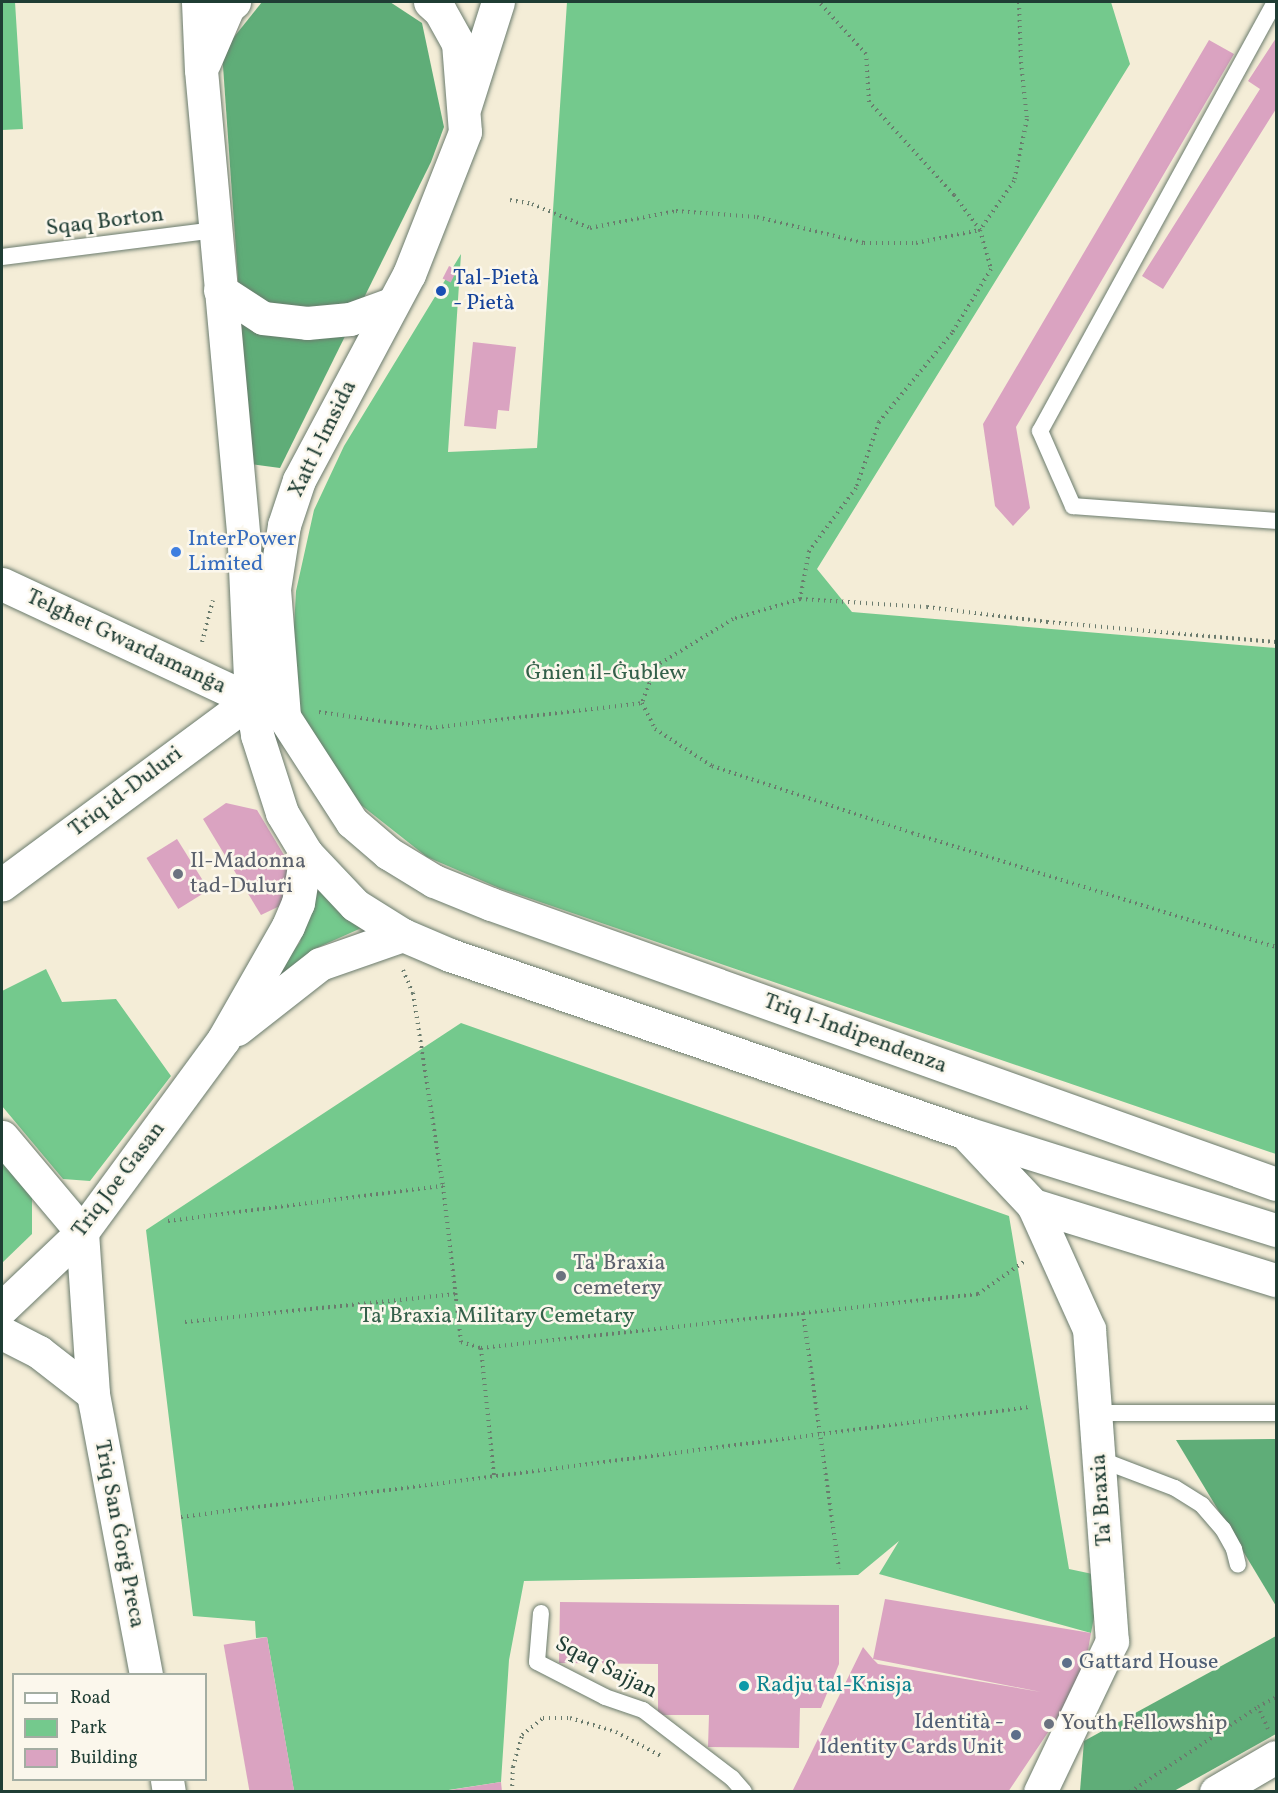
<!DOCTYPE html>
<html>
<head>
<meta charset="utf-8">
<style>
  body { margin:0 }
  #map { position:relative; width:1278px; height:1793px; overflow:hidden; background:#f4edd7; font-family:Vollkorn,serif }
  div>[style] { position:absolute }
  .green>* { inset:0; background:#74c98d }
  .forest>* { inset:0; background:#5fad78 }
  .building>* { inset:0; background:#daa3c1; transform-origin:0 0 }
  .path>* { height:4px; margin-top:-2px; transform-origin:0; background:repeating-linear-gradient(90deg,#6a7b6d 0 1.5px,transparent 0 6px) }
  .roads { filter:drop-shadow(0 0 2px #6a7b6d) drop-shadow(0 0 2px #6a7b6d) }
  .lane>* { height:16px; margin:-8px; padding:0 8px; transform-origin:8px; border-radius:8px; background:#fff }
  .street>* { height:33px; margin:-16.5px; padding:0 16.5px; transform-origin:16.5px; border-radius:16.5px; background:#fff }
  .secondary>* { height:33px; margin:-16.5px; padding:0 16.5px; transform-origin:16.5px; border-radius:16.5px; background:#fff }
  .highway>* { height:33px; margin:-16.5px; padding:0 16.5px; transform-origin:16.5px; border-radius:16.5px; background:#fff }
  .dots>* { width:16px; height:16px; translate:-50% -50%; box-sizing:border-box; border:3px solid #fbf7ec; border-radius:50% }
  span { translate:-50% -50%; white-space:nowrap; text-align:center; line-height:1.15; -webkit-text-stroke:5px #fbf7ec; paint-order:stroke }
  .street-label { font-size:22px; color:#1f3d34 }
  .transit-label { font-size:22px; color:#164399 }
  .left { translate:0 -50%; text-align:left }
  .shop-label { font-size:22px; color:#366cbe }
  .park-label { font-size:22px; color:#34604a }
  .worship-label { font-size:22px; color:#5b616d }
  .service-label { font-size:22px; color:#4e5e75 }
  .right { translate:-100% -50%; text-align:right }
  .culture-label { font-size:22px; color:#0d838f }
  .frame { position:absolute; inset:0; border:3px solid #1f3d34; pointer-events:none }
  .legend { position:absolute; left:12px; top:1673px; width:195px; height:108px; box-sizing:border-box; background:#fbf7ec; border:2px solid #a3ada2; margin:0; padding:8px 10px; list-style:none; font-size:18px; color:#1f3d34 }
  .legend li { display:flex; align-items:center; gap:12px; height:30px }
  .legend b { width:30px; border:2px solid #a3ada2 }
</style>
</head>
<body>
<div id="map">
  <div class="green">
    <i style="clip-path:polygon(2px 2px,15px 2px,23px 129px,2px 130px)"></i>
    <i style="clip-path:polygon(567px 2px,1111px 2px,1130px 64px,817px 569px,852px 612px,1276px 648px,1276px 1154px,499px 888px,427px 857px,361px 805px,290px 700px,296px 591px,314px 510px,344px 446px,461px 254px,448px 452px,537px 448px)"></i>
    <i style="clip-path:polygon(315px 888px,366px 926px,312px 950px,253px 1004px,300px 942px)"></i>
    <i style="clip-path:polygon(46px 969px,62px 1002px,116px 999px,171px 1076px,90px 1181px,63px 1179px,2px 1106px,2px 991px)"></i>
    <i style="clip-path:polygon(461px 1023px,1009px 1216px,1069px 1569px,1102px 1576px,1091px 1633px,879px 1574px,899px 1541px,858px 1575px,524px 1581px,509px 1660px,501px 1782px,442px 1791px,294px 1791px,267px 1637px,256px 1638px,255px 1621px,193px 1616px,146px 1230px)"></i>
    <i style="clip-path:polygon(2px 1157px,32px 1195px,32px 1234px,2px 1263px)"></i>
  </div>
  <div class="forest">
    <i style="clip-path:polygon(262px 2px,390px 2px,422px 23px,444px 127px,431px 162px,280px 468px,251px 464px,222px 52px)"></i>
    <i style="clip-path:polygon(1276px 1439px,1276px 1606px,1176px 1440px)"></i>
    <i style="clip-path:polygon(1276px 1636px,1276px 1734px,1174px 1791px,1080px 1791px,1084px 1741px)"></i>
  </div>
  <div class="building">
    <i style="clip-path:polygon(1276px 38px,1276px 109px,1163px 289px,1142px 276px,1260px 89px,1248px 81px)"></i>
    <i style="clip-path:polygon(1209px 40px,1234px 54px,1016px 427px,1030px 508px,1013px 526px,995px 506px,983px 424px)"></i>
    <i style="left:449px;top:266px;width:9px;height:14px;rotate:27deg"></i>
    <i style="clip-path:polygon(473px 342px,516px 347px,509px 411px,498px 410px,496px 429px,464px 426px)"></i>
    <i style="clip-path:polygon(226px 803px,257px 810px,290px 865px,286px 903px,261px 915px,203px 819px)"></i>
    <i style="left:177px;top:839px;width:60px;height:36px;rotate:58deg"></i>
    <i style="clip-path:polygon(885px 1599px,1091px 1633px,1080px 1696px,1073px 1695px,1008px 1792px,792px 1792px,863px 1647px,873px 1659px,878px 1664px,1041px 1692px,873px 1659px)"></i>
    <i style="clip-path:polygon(560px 1602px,839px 1605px,839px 1664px,821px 1708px,800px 1708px,799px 1748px,708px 1747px,709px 1715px,658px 1715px,658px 1664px,559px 1663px)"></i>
    <i style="left:267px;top:1637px;width:157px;height:44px;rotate:80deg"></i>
    <i style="clip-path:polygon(501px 1782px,502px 1792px,451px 1792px,450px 1790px)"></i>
  </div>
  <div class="path">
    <i style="left:1019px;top:2px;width:60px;rotate:88.1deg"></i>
    <i style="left:1021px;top:62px;width:57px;rotate:84deg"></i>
    <i style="left:1027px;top:119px;width:63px;rotate:101.8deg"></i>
    <i style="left:1014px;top:181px;width:60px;rotate:124.8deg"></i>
    <i style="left:980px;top:230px;width:41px;rotate:74.2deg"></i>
    <i style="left:991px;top:269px;width:75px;rotate:121.4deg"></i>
    <i style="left:952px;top:333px;width:115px;rotate:129.4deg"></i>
    <i style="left:879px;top:422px;width:70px;rotate:109.2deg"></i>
    <i style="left:856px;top:488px;width:79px;rotate:126.7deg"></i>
    <i style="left:809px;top:551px;width:49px;rotate:100.6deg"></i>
    <i style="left:800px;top:599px;width:127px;rotate:3.6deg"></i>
    <i style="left:927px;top:607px;width:121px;rotate:7.1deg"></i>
    <i style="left:1047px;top:622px;width:230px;rotate:5deg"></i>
    <i style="left:510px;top:200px;width:22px;rotate:10deg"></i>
    <i style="left:532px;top:204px;width:63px;rotate:22.5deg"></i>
    <i style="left:590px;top:228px;width:88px;rotate:-11.2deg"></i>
    <i style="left:676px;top:211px;width:81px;rotate:4.2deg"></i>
    <i style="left:757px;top:217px;width:110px;rotate:13.7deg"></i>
    <i style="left:864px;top:243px;width:52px"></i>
    <i style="left:916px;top:243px;width:65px;rotate:-11.5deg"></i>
    <i style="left:980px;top:230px;width:44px;rotate:-126.6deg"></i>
    <i style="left:954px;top:195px;width:126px;rotate:-132.4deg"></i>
    <i style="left:869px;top:102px;width:48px;rotate:-93.6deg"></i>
    <i style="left:866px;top:54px;width:70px;rotate:-132.1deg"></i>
    <i style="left:800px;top:599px;width:70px;rotate:163.4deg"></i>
    <i style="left:733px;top:619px;width:90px;rotate:148.6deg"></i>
    <i style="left:656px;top:666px;width:40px;rotate:111deg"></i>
    <i style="left:642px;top:703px;width:29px;rotate:63deg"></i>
    <i style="left:655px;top:729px;width:68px;rotate:33deg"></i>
    <i style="left:712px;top:766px;width:211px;rotate:18.5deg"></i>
    <i style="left:912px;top:833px;width:381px;rotate:17.4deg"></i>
    <i style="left:202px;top:642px;width:43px;rotate:-75.3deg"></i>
    <i style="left:319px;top:712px;width:112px;rotate:8.2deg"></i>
    <i style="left:430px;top:728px;width:213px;rotate:-6.7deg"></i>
    <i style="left:403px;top:970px;width:25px;rotate:67deg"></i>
    <i style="left:413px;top:993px;width:195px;rotate:81.2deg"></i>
    <i style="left:443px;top:1186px;width:157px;rotate:83.4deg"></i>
    <i style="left:461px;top:1342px;width:21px;rotate:17deg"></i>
    <i style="left:481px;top:1348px;width:130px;rotate:84.2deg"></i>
    <i style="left:168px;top:1221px;width:277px;rotate:-7.3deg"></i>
    <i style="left:803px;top:1313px;width:258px;rotate:82deg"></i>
    <i style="left:185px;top:1322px;width:273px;rotate:-5.9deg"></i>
    <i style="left:481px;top:1348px;width:500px;rotate:-6.2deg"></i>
    <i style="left:978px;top:1294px;width:57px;rotate:-35.1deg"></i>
    <i style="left:181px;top:1517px;width:855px;rotate:-7.39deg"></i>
    <i style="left:1268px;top:1729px;width:24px;rotate:-114deg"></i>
    <i style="left:1258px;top:1707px;width:21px;rotate:-29deg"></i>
    <i style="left:512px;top:1792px;width:25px;rotate:-88deg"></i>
    <i style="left:513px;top:1767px;width:33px;rotate:-74deg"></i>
    <i style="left:522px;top:1735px;width:27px;rotate:-39deg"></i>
    <i style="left:543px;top:1718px;width:27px"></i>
    <i style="left:570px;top:1718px;width:48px;rotate:16.9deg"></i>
    <i style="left:616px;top:1732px;width:53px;rotate:28deg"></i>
    <i style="left:1130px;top:1792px;width:154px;rotate:-33.6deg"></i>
  </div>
  <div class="roads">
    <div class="lane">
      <i style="left:1275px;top:2px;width:489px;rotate:118.7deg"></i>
      <i style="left:1040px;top:431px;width:82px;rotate:66.3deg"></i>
      <i style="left:1073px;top:506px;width:204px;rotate:4.2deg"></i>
      <i style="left:2px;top:257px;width:215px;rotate:-7.2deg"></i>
      <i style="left:1095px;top:1413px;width:181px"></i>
      <i style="left:1099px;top:1459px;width:81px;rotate:20.9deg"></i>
      <i style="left:1175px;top:1488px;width:32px;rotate:32deg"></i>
      <i style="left:1202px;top:1505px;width:32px;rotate:49deg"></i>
      <i style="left:1223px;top:1529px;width:23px;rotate:61deg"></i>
      <i style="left:1234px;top:1549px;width:16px;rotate:76deg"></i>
      <i style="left:541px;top:1613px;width:49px;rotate:94.7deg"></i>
      <i style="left:537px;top:1662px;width:76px;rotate:27.2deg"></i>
      <i style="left:605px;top:1697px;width:40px;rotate:18.9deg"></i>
      <i style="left:643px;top:1710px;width:112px;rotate:37.4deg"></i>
      <i style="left:732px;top:1778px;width:18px;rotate:49deg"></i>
    </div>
    <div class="street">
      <i style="left:2px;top:584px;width:275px;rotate:25deg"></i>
      <i style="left:251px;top:700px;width:310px;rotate:143.5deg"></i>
      <i style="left:2px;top:1137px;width:124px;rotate:49.9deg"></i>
      <i style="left:1033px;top:1205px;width:136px;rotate:65.7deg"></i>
      <i style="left:1089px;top:1329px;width:313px;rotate:85.8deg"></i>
      <i style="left:1112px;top:1641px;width:167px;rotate:115.5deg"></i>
      <i style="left:2px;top:1333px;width:42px;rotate:27.2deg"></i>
      <i style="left:39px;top:1352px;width:68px;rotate:37.9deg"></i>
    </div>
    <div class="secondary">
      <i style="left:465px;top:106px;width:109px;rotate:-72.4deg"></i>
      <i style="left:237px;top:1029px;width:105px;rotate:-38.1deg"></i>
      <i style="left:320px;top:964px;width:88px;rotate:-19.3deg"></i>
      <i style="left:82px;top:1232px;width:162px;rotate:86.1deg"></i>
      <i style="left:93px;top:1394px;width:285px;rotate:79.3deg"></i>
      <i style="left:2px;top:1308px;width:110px;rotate:-43.5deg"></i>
      <i style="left:82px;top:1232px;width:238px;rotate:-53.7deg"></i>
      <i style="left:223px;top:1040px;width:131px;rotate:-60.3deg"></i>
      <i style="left:288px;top:926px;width:25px;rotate:-67deg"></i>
      <i style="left:298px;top:903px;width:51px;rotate:-80.9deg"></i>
      <i style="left:167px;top:1780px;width:12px;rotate:81deg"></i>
    </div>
    <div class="highway">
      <i style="left:198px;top:2px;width:68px;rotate:87.5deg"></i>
      <i style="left:201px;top:70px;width:478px;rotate:84.8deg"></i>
      <i style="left:244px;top:546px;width:154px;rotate:87.4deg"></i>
      <i style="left:251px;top:700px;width:36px;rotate:80deg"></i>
      <i style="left:257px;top:735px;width:82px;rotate:72.2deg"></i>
      <i style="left:282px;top:813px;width:47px;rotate:59deg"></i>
      <i style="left:306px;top:853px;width:71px;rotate:46.7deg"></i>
      <i style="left:355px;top:905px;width:57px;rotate:32deg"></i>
      <i style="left:403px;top:935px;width:51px;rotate:23.1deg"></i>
      <i style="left:450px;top:955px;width:546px;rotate:19.03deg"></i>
      <i style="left:966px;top:1133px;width:325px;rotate:17.4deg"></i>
      <i style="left:430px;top:2px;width:13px;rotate:42deg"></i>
      <i style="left:440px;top:11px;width:37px;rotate:61deg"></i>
      <i style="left:458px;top:43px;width:89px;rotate:85.5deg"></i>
      <i style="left:465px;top:132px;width:153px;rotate:111.5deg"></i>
      <i style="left:409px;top:274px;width:234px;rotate:118.1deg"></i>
      <i style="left:299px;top:480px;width:47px;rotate:108.4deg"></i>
      <i style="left:284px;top:525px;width:65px;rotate:98.9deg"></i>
      <i style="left:274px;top:589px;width:128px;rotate:85.5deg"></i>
      <i style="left:284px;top:717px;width:125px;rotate:57.1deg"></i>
      <i style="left:352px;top:822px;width:48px;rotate:40.7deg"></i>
      <i style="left:388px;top:853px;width:54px;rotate:31.3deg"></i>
      <i style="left:434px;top:881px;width:61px;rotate:22deg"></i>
      <i style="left:491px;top:904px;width:833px;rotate:19.63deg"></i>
      <i style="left:204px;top:63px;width:61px;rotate:-66.8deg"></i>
      <i style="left:228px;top:7px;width:8px;rotate:-40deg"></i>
      <i style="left:220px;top:290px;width:51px;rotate:33.1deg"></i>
      <i style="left:263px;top:318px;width:44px;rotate:6.5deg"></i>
      <i style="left:307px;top:323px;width:43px;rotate:-5.3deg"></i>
      <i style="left:350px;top:319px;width:44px;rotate:-20.1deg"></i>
      <i style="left:968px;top:1136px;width:95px;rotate:46.7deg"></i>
      <i style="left:1033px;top:1205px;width:254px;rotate:17.2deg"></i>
      <i style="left:1216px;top:1792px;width:69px;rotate:-30.3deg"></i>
    </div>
  </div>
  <div class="dots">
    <i style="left:441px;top:291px;background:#1a4fb4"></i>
    <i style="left:176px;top:552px;background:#3f7fe0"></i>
    <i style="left:178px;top:874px;background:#6b7280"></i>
    <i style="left:561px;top:1276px;background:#6b7280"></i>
    <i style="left:1067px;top:1663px;background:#5c6f8a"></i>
    <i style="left:744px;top:1686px;background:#0f9aa8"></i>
    <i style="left:1049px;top:1724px;background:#6b7280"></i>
    <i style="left:1016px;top:1735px;background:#5c6f8a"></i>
  </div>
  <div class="street-label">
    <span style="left:105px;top:222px;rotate:-7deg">Sqaq Borton</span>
    <span style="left:323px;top:439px;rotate:-64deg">Xatt l-Imsida</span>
    <span style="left:126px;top:642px;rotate:25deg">Telgħet Gwardamanġa</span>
    <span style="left:126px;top:792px;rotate:-37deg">Triq id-Duluri</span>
    <span style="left:855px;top:1034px;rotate:20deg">Triq l-Indipendenza</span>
    <span style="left:119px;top:1180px;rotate:-53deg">Triq Joe Gasan</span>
    <span style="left:1102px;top:1500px;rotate:-94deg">Ta' Braxia</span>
    <span style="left:119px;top:1534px;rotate:79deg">Triq San Ġorġ Preca</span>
    <span style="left:606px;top:1668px;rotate:27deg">Sqaq Sajjan</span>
  </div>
  <div class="transit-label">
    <span class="left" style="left:453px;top:291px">Tal-Pietà<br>- Pietà</span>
  </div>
  <div class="shop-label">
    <span class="left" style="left:188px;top:552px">InterPower<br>Limited</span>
  </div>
  <div class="park-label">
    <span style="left:606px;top:674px">Ġnien il-Ġublew</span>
    <span style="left:497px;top:1317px">Ta' Braxia Military Cemetary</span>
  </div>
  <div class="worship-label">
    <span class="left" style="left:190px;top:874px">Il-Madonna<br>tad-Duluri</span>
    <span class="left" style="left:573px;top:1276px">Ta' Braxia<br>cemetery</span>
    <span class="left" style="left:1061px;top:1724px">Youth Fellowship</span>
  </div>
  <div class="service-label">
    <span class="left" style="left:1079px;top:1663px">Gattard House</span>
    <span class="right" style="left:1004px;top:1735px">Identità -<br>Identity Cards Unit</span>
  </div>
  <div class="culture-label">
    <span class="left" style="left:756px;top:1686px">Radju tal-Knisja</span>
  </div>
  <div class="frame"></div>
  <ul class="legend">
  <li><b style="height:8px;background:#fff"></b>Road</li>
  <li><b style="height:16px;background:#74c98d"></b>Park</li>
  <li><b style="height:16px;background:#daa3c1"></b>Building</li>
  </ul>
</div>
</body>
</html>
